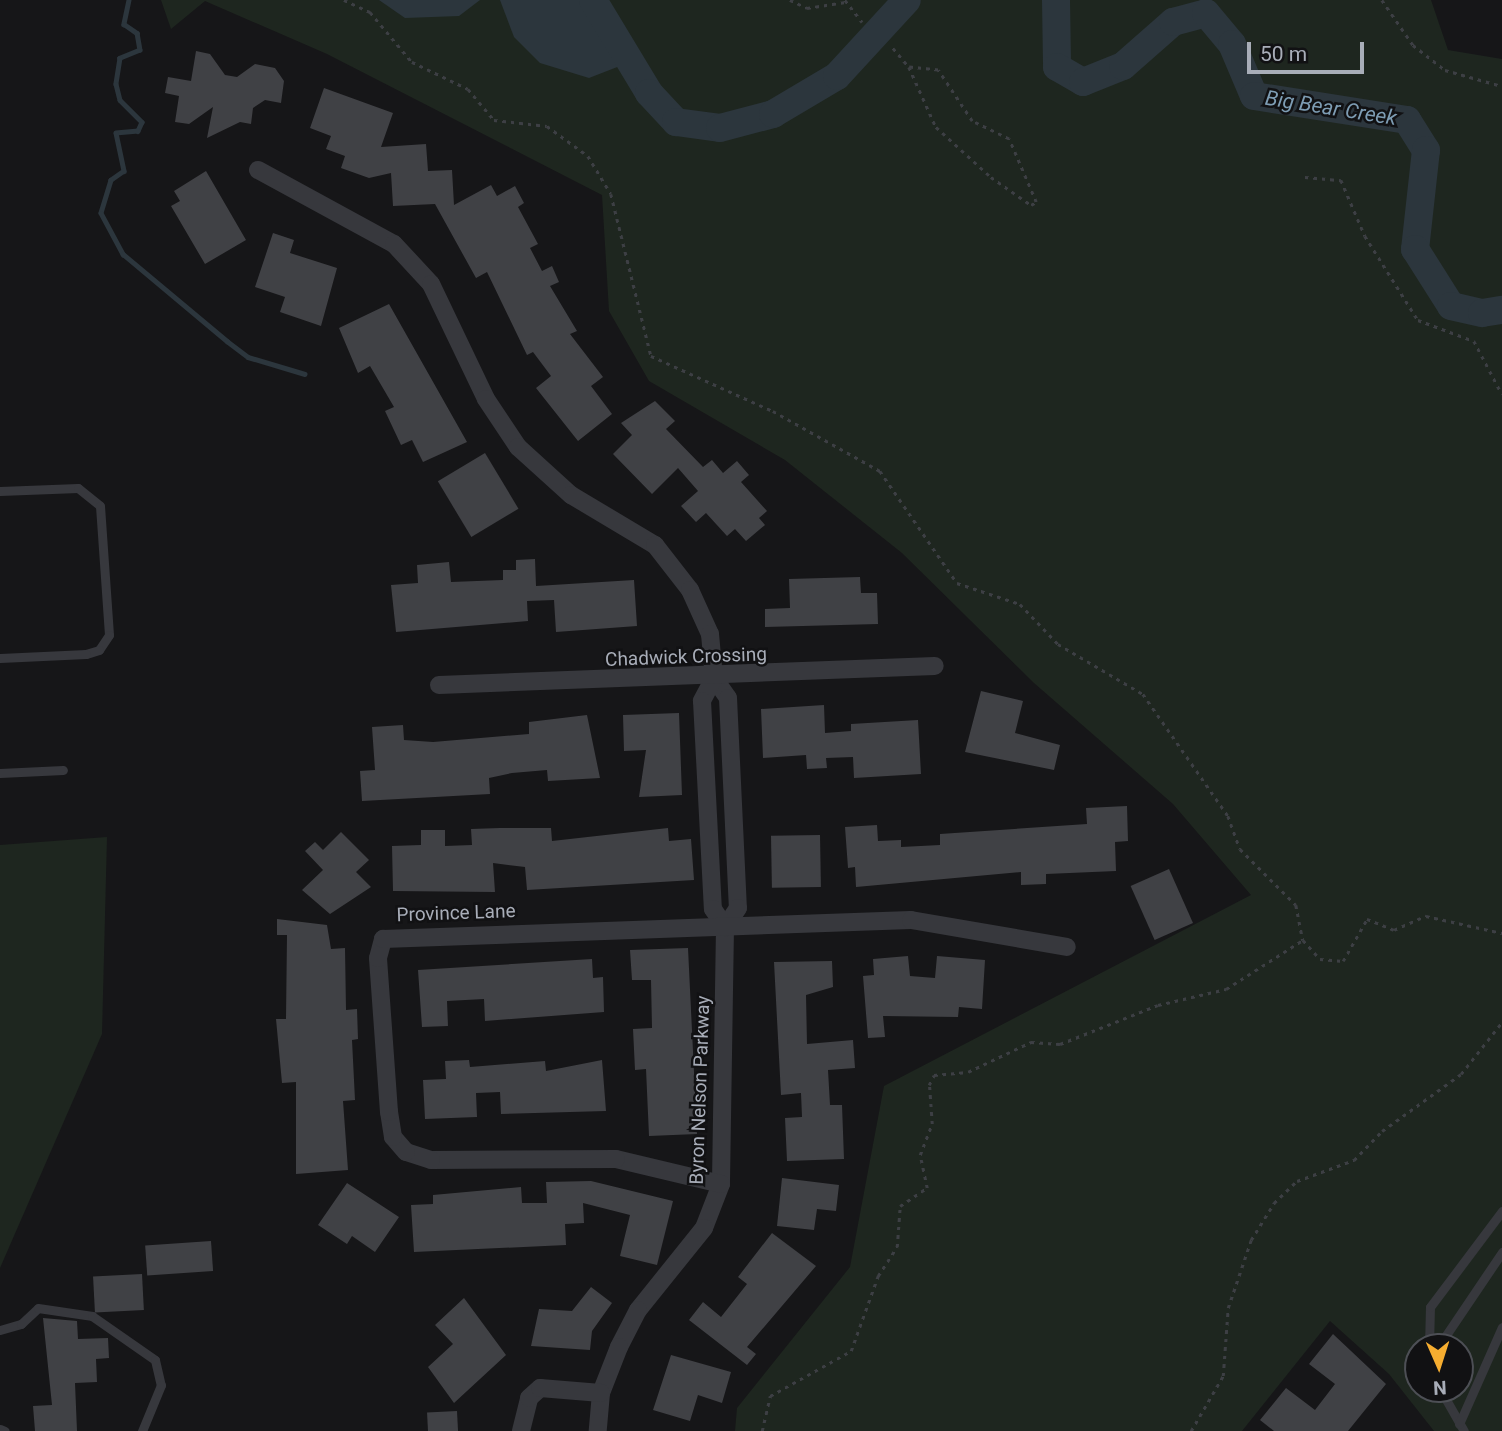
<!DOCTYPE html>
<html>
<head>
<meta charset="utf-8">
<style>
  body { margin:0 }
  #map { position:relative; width:1502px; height:1431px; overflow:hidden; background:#161618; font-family:Roboto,sans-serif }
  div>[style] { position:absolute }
  .green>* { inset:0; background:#1e261f }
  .water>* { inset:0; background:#2c363d }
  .stream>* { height:4.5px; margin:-2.25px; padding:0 2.25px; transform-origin:2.25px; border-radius:2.25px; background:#2c363d }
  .river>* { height:28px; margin:-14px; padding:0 14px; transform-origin:14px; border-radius:14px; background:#2c363d }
  .building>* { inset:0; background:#404145; transform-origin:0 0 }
  .path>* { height:2.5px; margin-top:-1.25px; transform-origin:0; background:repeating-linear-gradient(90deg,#3d3f44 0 3.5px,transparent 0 8.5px) }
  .lane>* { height:9px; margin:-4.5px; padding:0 4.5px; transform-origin:4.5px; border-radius:4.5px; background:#37383d }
  .street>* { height:18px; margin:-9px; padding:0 9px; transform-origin:9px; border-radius:9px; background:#37383d }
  span { translate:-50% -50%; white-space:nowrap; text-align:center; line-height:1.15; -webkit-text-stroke:5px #111113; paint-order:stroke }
  .street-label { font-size:19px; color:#a8adb8 }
  .water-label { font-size:21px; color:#7e9db4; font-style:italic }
  .north { position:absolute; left:1404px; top:1333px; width:70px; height:70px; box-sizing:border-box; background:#111113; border:2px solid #4d4f55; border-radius:50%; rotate:177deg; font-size:19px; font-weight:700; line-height:28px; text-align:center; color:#a8adb8 }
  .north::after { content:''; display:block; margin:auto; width:24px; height:32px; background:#f6ad30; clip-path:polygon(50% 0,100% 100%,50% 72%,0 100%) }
  .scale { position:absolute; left:1247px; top:42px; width:117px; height:32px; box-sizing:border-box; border:4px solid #a8adb8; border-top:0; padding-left:9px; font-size:21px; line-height:24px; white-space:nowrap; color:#a8adb8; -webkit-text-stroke:5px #111113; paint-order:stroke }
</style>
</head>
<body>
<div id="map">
  <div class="green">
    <i style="clip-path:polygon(evenodd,161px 0,1431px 0,1448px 50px,1502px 59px,1502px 1431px,1434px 1431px,1389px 1374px,1330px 1321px,1242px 1431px,735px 1431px,737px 1408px,850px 1267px,884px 1086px,1251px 895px,1173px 804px,1034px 683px,902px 553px,785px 460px,649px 381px,609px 311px,602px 195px,327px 54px,205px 1px,171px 29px,161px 0,1418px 1347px,1460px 1347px,1460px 1389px,1418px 1389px,1418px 1347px)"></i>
    <i style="clip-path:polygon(107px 837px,102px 1034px,0 1268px,0 845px)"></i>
  </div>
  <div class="water">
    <i style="clip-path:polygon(379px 0,480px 0,459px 16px,405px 18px)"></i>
    <i style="clip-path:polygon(500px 0,595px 0,625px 64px,589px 78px,540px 63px,514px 37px)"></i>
  </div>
  <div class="stream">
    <i style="left:129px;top:0;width:25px;rotate:102deg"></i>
    <i style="left:124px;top:24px;width:16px;rotate:35deg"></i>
    <i style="left:137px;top:33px;width:17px;rotate:80deg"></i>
    <i style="left:140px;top:50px;width:22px;rotate:158deg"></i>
    <i style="left:120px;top:58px;width:26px;rotate:99deg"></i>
    <i style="left:116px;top:84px;width:16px;rotate:76deg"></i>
    <i style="left:120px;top:100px;width:31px;rotate:45deg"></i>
    <i style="left:142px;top:122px;width:10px;rotate:114deg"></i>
    <i style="left:138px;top:131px;width:22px;rotate:175deg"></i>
    <i style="left:116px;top:133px;width:39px;rotate:78deg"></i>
    <i style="left:124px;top:171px;width:16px;rotate:145deg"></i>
    <i style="left:111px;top:180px;width:34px;rotate:107deg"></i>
    <i style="left:101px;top:213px;width:47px;rotate:61.8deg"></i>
    <i style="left:123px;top:254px;width:136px;rotate:39.9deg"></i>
    <i style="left:227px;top:341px;width:26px;rotate:37deg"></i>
    <i style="left:248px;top:357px;width:59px;rotate:16.6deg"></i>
  </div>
  <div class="river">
    <i style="left:593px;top:0;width:109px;rotate:58.9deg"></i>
    <i style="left:649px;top:93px;width:40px;rotate:47deg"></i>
    <i style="left:676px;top:122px;width:44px;rotate:7.8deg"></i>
    <i style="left:720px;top:128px;width:55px;rotate:-14.8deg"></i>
    <i style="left:773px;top:114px;width:74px;rotate:-30.7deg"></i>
    <i style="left:837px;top:76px;width:103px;rotate:-47.4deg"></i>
    <i style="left:1056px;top:0;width:67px;rotate:89.1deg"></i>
    <i style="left:1057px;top:67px;width:30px;rotate:30deg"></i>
    <i style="left:1083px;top:82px;width:43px;rotate:-21.8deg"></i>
    <i style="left:1123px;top:66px;width:67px;rotate:-41.3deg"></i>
    <i style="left:1173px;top:22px;width:34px;rotate:-15deg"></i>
    <i style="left:1206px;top:13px;width:40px;rotate:50deg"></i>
    <i style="left:1232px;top:44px;width:56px;rotate:67.1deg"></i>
    <i style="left:1254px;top:96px;width:155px;rotate:8.9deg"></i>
    <i style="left:1407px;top:120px;width:36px;rotate:58deg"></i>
    <i style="left:1426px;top:150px;width:100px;rotate:96.3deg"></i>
    <i style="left:1415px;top:249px;width:67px;rotate:57.7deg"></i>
    <i style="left:1451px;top:306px;width:32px;rotate:13deg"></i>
    <i style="left:1482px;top:313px;width:20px;rotate:-9deg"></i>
  </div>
  <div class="building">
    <i style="clip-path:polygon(196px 51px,210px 54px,225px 75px,237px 77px,255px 64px,275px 68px,284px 81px,281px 103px,265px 100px,253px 108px,251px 124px,240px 122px,207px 138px,213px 107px,189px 124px,175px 122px,179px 96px,165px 93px,168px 77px,191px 81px)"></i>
    <i style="clip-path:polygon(324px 88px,393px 113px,381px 147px,426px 144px,428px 171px,452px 170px,454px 205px,491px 185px,497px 196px,515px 186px,524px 203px,518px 207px,538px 244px,530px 248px,542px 271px,552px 266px,559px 282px,550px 286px,577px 331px,570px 334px,603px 377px,591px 386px,612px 414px,578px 441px,536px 388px,551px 376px,533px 352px,527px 355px,487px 272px,476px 278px,435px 204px,393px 206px,391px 173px,369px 178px,341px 168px,345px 156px,326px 149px,331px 136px,310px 128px)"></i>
    <i style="clip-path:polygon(206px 171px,246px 240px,205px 264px,171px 206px,180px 201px,174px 191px)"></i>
    <i style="clip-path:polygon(273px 233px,294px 240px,290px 253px,337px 268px,321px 326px,280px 312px,285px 297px,255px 287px)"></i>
    <i style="clip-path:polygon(389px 304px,467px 442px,423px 462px,412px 440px,401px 445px,385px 411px,394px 407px,370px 366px,358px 373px,339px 328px)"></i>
    <i style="clip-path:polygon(655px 401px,675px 421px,666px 429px,703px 467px,712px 460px,723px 473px,737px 461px,749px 475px,741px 482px,767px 511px,759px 518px,765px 525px,746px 541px,735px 529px,727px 536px,706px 513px,696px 522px,681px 506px,698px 491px,678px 468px,652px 494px,613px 454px,632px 435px,621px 423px)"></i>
    <i style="left:485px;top:453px;width:65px;height:55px;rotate:59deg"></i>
    <i style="clip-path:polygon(535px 559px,536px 586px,634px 580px,637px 626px,556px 632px,554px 600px,527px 601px,528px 621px,396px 632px,391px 585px,418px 583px,417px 565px,449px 562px,451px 582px,503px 580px,503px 570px,516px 570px,516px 560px)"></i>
    <i style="clip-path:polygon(860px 577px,861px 593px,877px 593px,878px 624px,765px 627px,765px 609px,790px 608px,789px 579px)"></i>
    <i style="clip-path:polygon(981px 691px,1023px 701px,1015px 733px,1060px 745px,1054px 770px,965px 752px)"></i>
    <i style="clip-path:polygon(824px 705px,825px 733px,851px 731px,851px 724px,918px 720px,921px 774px,854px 778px,853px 757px,826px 758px,827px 768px,807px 769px,806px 755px,763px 758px,761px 709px)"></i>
    <i style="clip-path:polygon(679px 713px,682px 795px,639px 797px,646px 750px,624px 751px,623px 715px)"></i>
    <i style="clip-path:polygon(587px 715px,600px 778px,548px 781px,547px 770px,512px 773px,489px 778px,490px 794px,362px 801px,360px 771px,375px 770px,372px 727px,403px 725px,404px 740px,433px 742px,529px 734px,529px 722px)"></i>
    <i style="clip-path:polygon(1127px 806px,1128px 841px,1115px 842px,1116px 871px,1046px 874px,1046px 884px,1021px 885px,1021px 872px,856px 887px,855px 867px,848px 868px,845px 827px,877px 825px,878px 841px,901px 840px,901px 847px,940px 845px,940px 834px,1087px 824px,1086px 808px)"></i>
    <i style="clip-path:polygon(500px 828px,551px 828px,552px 841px,668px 828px,669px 841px,691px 839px,694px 880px,527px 890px,525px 867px,493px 863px,495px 892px,393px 891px,392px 846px,421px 845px,421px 830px,445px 830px,445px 846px,472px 845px,471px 829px)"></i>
    <i style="clip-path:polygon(341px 832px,369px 860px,356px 872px,371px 887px,330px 914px,302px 890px,323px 870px,305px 851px,315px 842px,323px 850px)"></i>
    <i style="left:820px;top:835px;width:52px;height:49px;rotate:89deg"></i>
    <i style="left:1169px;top:869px;width:59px;height:42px;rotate:66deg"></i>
    <i style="clip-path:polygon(277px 919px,327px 925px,331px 949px,345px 948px,346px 1010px,357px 1009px,358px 1039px,352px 1040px,355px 1100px,343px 1101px,348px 1170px,296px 1174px,296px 1082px,282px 1083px,276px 1019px,286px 1019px,287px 935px,277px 935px)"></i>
    <i style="clip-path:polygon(688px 948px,697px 1134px,649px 1136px,646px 1069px,635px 1070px,633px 1029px,652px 1028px,651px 980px,632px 980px,630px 950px)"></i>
    <i style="clip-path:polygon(908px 956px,910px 976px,935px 978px,937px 956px,985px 960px,982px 1009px,959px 1007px,958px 1017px,883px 1016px,885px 1037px,868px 1038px,863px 976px,874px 975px,873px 959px)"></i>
    <i style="clip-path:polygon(592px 959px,593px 978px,603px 977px,604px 1012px,485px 1021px,484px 999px,447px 1001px,448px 1026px,422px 1027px,418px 970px)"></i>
    <i style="clip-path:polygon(832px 961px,833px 987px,806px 995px,807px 1044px,853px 1040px,855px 1068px,828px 1070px,830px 1105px,842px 1105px,844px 1159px,787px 1161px,785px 1118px,802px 1117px,801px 1093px,781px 1095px,774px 962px)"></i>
    <i style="clip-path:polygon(469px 1060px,470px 1067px,545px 1061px,546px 1071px,602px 1060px,606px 1111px,501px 1114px,500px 1092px,476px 1093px,477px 1117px,425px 1119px,423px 1080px,446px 1079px,445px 1061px)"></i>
    <i style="clip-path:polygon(782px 1178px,839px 1185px,836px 1211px,817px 1209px,814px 1230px,777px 1226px)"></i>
    <i style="clip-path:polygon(591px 1181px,673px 1201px,657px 1265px,620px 1256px,630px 1215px,583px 1203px,584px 1223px,565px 1224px,566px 1245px,414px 1252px,411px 1205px,433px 1204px,433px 1195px,521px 1187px,522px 1203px,547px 1203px,546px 1182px)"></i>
    <i style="clip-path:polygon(347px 1183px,399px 1217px,375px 1252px,352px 1236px,347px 1244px,318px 1225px)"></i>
    <i style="clip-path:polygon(772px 1233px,816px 1266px,747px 1347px,756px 1354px,747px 1365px,689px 1320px,703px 1302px,721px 1317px,747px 1284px,738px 1277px)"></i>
    <i style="left:211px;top:1241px;width:30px;height:66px;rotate:86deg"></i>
    <i style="left:142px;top:1274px;width:36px;height:49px;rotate:87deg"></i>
    <i style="clip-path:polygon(591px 1287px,612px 1303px,592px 1331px,590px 1350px,531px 1346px,539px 1309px,572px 1311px)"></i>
    <i style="clip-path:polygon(464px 1298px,506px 1355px,454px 1403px,428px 1367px,453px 1344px,435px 1325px)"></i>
    <i style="clip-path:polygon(43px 1318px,77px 1321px,78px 1339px,108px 1338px,109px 1358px,96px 1359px,97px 1382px,75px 1383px,77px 1431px,35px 1431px,33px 1406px,52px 1405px)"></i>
    <i style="clip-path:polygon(1333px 1334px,1386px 1384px,1348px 1431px,1274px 1431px,1260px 1420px,1286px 1388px,1315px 1410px,1335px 1384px,1309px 1364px)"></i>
    <i style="clip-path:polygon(671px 1355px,731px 1372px,722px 1403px,698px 1395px,690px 1421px,653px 1410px)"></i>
    <i style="left:457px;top:1411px;width:20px;height:30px;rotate:87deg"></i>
  </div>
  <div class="path">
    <i style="left:344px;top:0;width:29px;rotate:25deg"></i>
    <i style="left:370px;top:12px;width:65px;rotate:50deg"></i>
    <i style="left:412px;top:62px;width:62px;rotate:25.7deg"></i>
    <i style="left:468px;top:89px;width:40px;rotate:50deg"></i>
    <i style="left:494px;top:120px;width:53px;rotate:6.5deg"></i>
    <i style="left:547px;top:126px;width:51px;rotate:36.2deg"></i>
    <i style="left:588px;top:156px;width:44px;rotate:58.8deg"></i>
    <i style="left:611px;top:194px;width:167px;rotate:76.1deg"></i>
    <i style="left:651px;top:356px;width:134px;rotate:24.3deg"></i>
    <i style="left:773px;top:411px;width:123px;rotate:29.3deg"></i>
    <i style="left:880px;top:471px;width:136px;rotate:55.5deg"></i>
    <i style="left:957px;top:583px;width:66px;rotate:18.4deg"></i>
    <i style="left:1020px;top:604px;width:55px;rotate:46.5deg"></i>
    <i style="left:1058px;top:644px;width:99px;rotate:30.5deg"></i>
    <i style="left:1143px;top:694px;width:149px;rotate:55.1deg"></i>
    <i style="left:1228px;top:816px;width:35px;rotate:70deg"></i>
    <i style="left:1240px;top:849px;width:79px;rotate:45deg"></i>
    <i style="left:1296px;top:905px;width:36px;rotate:79deg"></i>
    <i style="left:1303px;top:940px;width:25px;rotate:48deg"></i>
    <i style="left:1320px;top:959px;width:23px;rotate:5deg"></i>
    <i style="left:1343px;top:961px;width:48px;rotate:-60.3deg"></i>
    <i style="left:1367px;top:919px;width:29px;rotate:22deg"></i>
    <i style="left:1394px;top:930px;width:35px;rotate:-24deg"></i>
    <i style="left:1426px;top:916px;width:78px;rotate:12.6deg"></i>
    <i style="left:790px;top:0;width:19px;rotate:25deg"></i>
    <i style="left:807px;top:8px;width:39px;rotate:-9deg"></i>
    <i style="left:845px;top:0;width:28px;rotate:52deg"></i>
    <i style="left:1382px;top:0;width:55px;rotate:55.4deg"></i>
    <i style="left:1413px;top:45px;width:41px;rotate:38deg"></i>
    <i style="left:1445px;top:70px;width:59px;rotate:15.7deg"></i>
    <i style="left:893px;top:48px;width:25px;rotate:50deg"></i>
    <i style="left:909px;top:67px;width:66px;rotate:65.8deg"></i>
    <i style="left:936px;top:127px;width:74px;rotate:42.3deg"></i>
    <i style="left:991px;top:177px;width:49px;rotate:35deg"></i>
    <i style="left:1031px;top:205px;width:6px;rotate:-31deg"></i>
    <i style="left:1036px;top:202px;width:69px;rotate:-113.2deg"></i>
    <i style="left:1009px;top:139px;width:41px;rotate:-154.1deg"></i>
    <i style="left:972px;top:121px;width:61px;rotate:-123.7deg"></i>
    <i style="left:938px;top:70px;width:29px;rotate:-174deg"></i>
    <i style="left:1305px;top:177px;width:36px;rotate:5deg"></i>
    <i style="left:1341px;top:180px;width:61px;rotate:66.8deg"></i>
    <i style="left:1365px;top:236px;width:99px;rotate:57.8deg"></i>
    <i style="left:1418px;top:320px;width:60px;rotate:20.6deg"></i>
    <i style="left:1474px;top:341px;width:60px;rotate:62.2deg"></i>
    <i style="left:762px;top:1431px;width:36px;rotate:-77deg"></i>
    <i style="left:770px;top:1396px;width:93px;rotate:-29.1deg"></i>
    <i style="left:851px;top:1351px;width:80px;rotate:-70.2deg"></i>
    <i style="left:878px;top:1276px;width:35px;rotate:-57deg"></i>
    <i style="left:897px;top:1247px;width:41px;rotate:-85.8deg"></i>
    <i style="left:900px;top:1206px;width:32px;rotate:-34deg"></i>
    <i style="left:927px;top:1188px;width:34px;rotate:-102deg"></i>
    <i style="left:920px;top:1155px;width:33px;rotate:-69deg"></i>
    <i style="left:932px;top:1124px;width:39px;rotate:-94deg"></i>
    <i style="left:929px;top:1085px;width:11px;rotate:-63deg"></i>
    <i style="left:934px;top:1075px;width:34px;rotate:-5deg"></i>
    <i style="left:968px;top:1072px;width:70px;rotate:-25.5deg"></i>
    <i style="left:1031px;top:1042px;width:29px;rotate:4deg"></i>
    <i style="left:1060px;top:1044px;width:105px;rotate:-21.7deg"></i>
    <i style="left:1158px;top:1005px;width:70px;rotate:-13.2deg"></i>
    <i style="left:1226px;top:989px;width:91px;rotate:-32.5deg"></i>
    <i style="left:1191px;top:1431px;width:64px;rotate:-59.8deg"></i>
    <i style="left:1223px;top:1376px;width:68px;rotate:-85.8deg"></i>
    <i style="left:1228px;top:1308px;width:72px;rotate:-71.3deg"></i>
    <i style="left:1251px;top:1240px;width:44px;rotate:-58.1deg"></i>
    <i style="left:1274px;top:1203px;width:32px;rotate:-44deg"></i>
    <i style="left:1297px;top:1181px;width:61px;rotate:-20.2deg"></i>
    <i style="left:1354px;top:1160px;width:40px;rotate:-46deg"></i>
    <i style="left:1382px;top:1131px;width:97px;rotate:-35.8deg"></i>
    <i style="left:1461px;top:1074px;width:66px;rotate:-51.7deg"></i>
  </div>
  <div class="lane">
    <i style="left:0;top:491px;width:78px;rotate:-2.2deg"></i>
    <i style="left:78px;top:488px;width:28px;rotate:39deg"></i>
    <i style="left:100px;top:506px;width:129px;rotate:86deg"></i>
    <i style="left:109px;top:635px;width:18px;rotate:124deg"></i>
    <i style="left:99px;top:650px;width:14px;rotate:163deg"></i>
    <i style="left:86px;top:654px;width:86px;rotate:177.3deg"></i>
    <i style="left:0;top:773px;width:63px;rotate:-2.7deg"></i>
    <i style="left:0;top:1330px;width:22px;rotate:-16deg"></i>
    <i style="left:21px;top:1324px;width:23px;rotate:-43deg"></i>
    <i style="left:38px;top:1308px;width:55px;rotate:8.4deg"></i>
    <i style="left:92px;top:1316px;width:77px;rotate:34.9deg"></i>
    <i style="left:155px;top:1360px;width:26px;rotate:77deg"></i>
    <i style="left:161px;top:1385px;width:50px;rotate:112.4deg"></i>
    <i style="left:1429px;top:1347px;width:40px;rotate:-88.6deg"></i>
    <i style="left:1430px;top:1307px;width:120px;rotate:-53.1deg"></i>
    <i style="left:1438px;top:1347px;width:115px;rotate:-56deg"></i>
    <i style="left:1440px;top:1389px;width:48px;rotate:60.3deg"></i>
    <i style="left:1459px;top:1424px;width:106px;rotate:-66.1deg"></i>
    <i style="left:0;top:1429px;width:5px;rotate:22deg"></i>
  </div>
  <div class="street">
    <i style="left:258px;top:170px;width:155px;rotate:28.6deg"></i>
    <i style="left:394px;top:244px;width:54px;rotate:47.2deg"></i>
    <i style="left:431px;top:284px;width:127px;rotate:64.4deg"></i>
    <i style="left:486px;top:399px;width:58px;rotate:56.3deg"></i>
    <i style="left:518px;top:447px;width:72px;rotate:42.2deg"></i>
    <i style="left:571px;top:495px;width:98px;rotate:30.8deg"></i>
    <i style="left:655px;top:545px;width:57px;rotate:52.1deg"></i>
    <i style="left:690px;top:590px;width:48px;rotate:65.6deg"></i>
    <i style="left:710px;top:634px;width:44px;rotate:84.8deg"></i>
    <i style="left:714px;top:678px;width:24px;rotate:55deg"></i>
    <i style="left:728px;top:698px;width:210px;rotate:87.3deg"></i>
    <i style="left:738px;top:908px;width:23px;rotate:124deg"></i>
    <i style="left:725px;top:927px;width:257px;rotate:90.9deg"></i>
    <i style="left:721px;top:1184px;width:47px;rotate:111.1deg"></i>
    <i style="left:704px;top:1228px;width:105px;rotate:128.8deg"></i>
    <i style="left:638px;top:1310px;width:42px;rotate:117.2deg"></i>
    <i style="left:619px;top:1347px;width:49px;rotate:111.4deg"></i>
    <i style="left:601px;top:1393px;width:38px;rotate:95deg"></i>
    <i style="left:714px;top:678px;width:26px;rotate:118deg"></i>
    <i style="left:702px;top:701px;width:208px;rotate:87deg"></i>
    <i style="left:713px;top:909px;width:22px;rotate:56deg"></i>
    <i style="left:439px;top:685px;width:496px;rotate:-2.2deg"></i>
    <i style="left:721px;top:1184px;width:108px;rotate:-166.6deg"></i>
    <i style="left:616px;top:1159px;width:185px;rotate:179.7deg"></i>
    <i style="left:431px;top:1160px;width:26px;rotate:-162deg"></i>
    <i style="left:406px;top:1152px;width:20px;rotate:-131deg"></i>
    <i style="left:393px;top:1137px;width:25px;rotate:-99deg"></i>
    <i style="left:389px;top:1112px;width:154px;rotate:-94.1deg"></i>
    <i style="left:378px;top:958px;width:20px;rotate:-75deg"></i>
    <i style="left:383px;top:939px;width:528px;rotate:-2.06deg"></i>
    <i style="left:911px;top:920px;width:158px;rotate:9.8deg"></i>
    <i style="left:521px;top:1431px;width:34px;rotate:-76deg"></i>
    <i style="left:529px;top:1398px;width:15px;rotate:-42deg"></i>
    <i style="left:540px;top:1388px;width:61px;rotate:4.7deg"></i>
  </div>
  <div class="street-label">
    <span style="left:686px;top:657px;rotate:-2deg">Chadwick Crossing</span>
    <span style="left:456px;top:913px;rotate:-2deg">Province Lane</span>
    <span style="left:700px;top:1090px;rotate:-88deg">Byron Nelson Parkway</span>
  </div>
  <div class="water-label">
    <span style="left:1331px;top:108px;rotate:9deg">Big Bear Creek</span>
  </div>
  <div class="north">N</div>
  <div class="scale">50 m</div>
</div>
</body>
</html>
